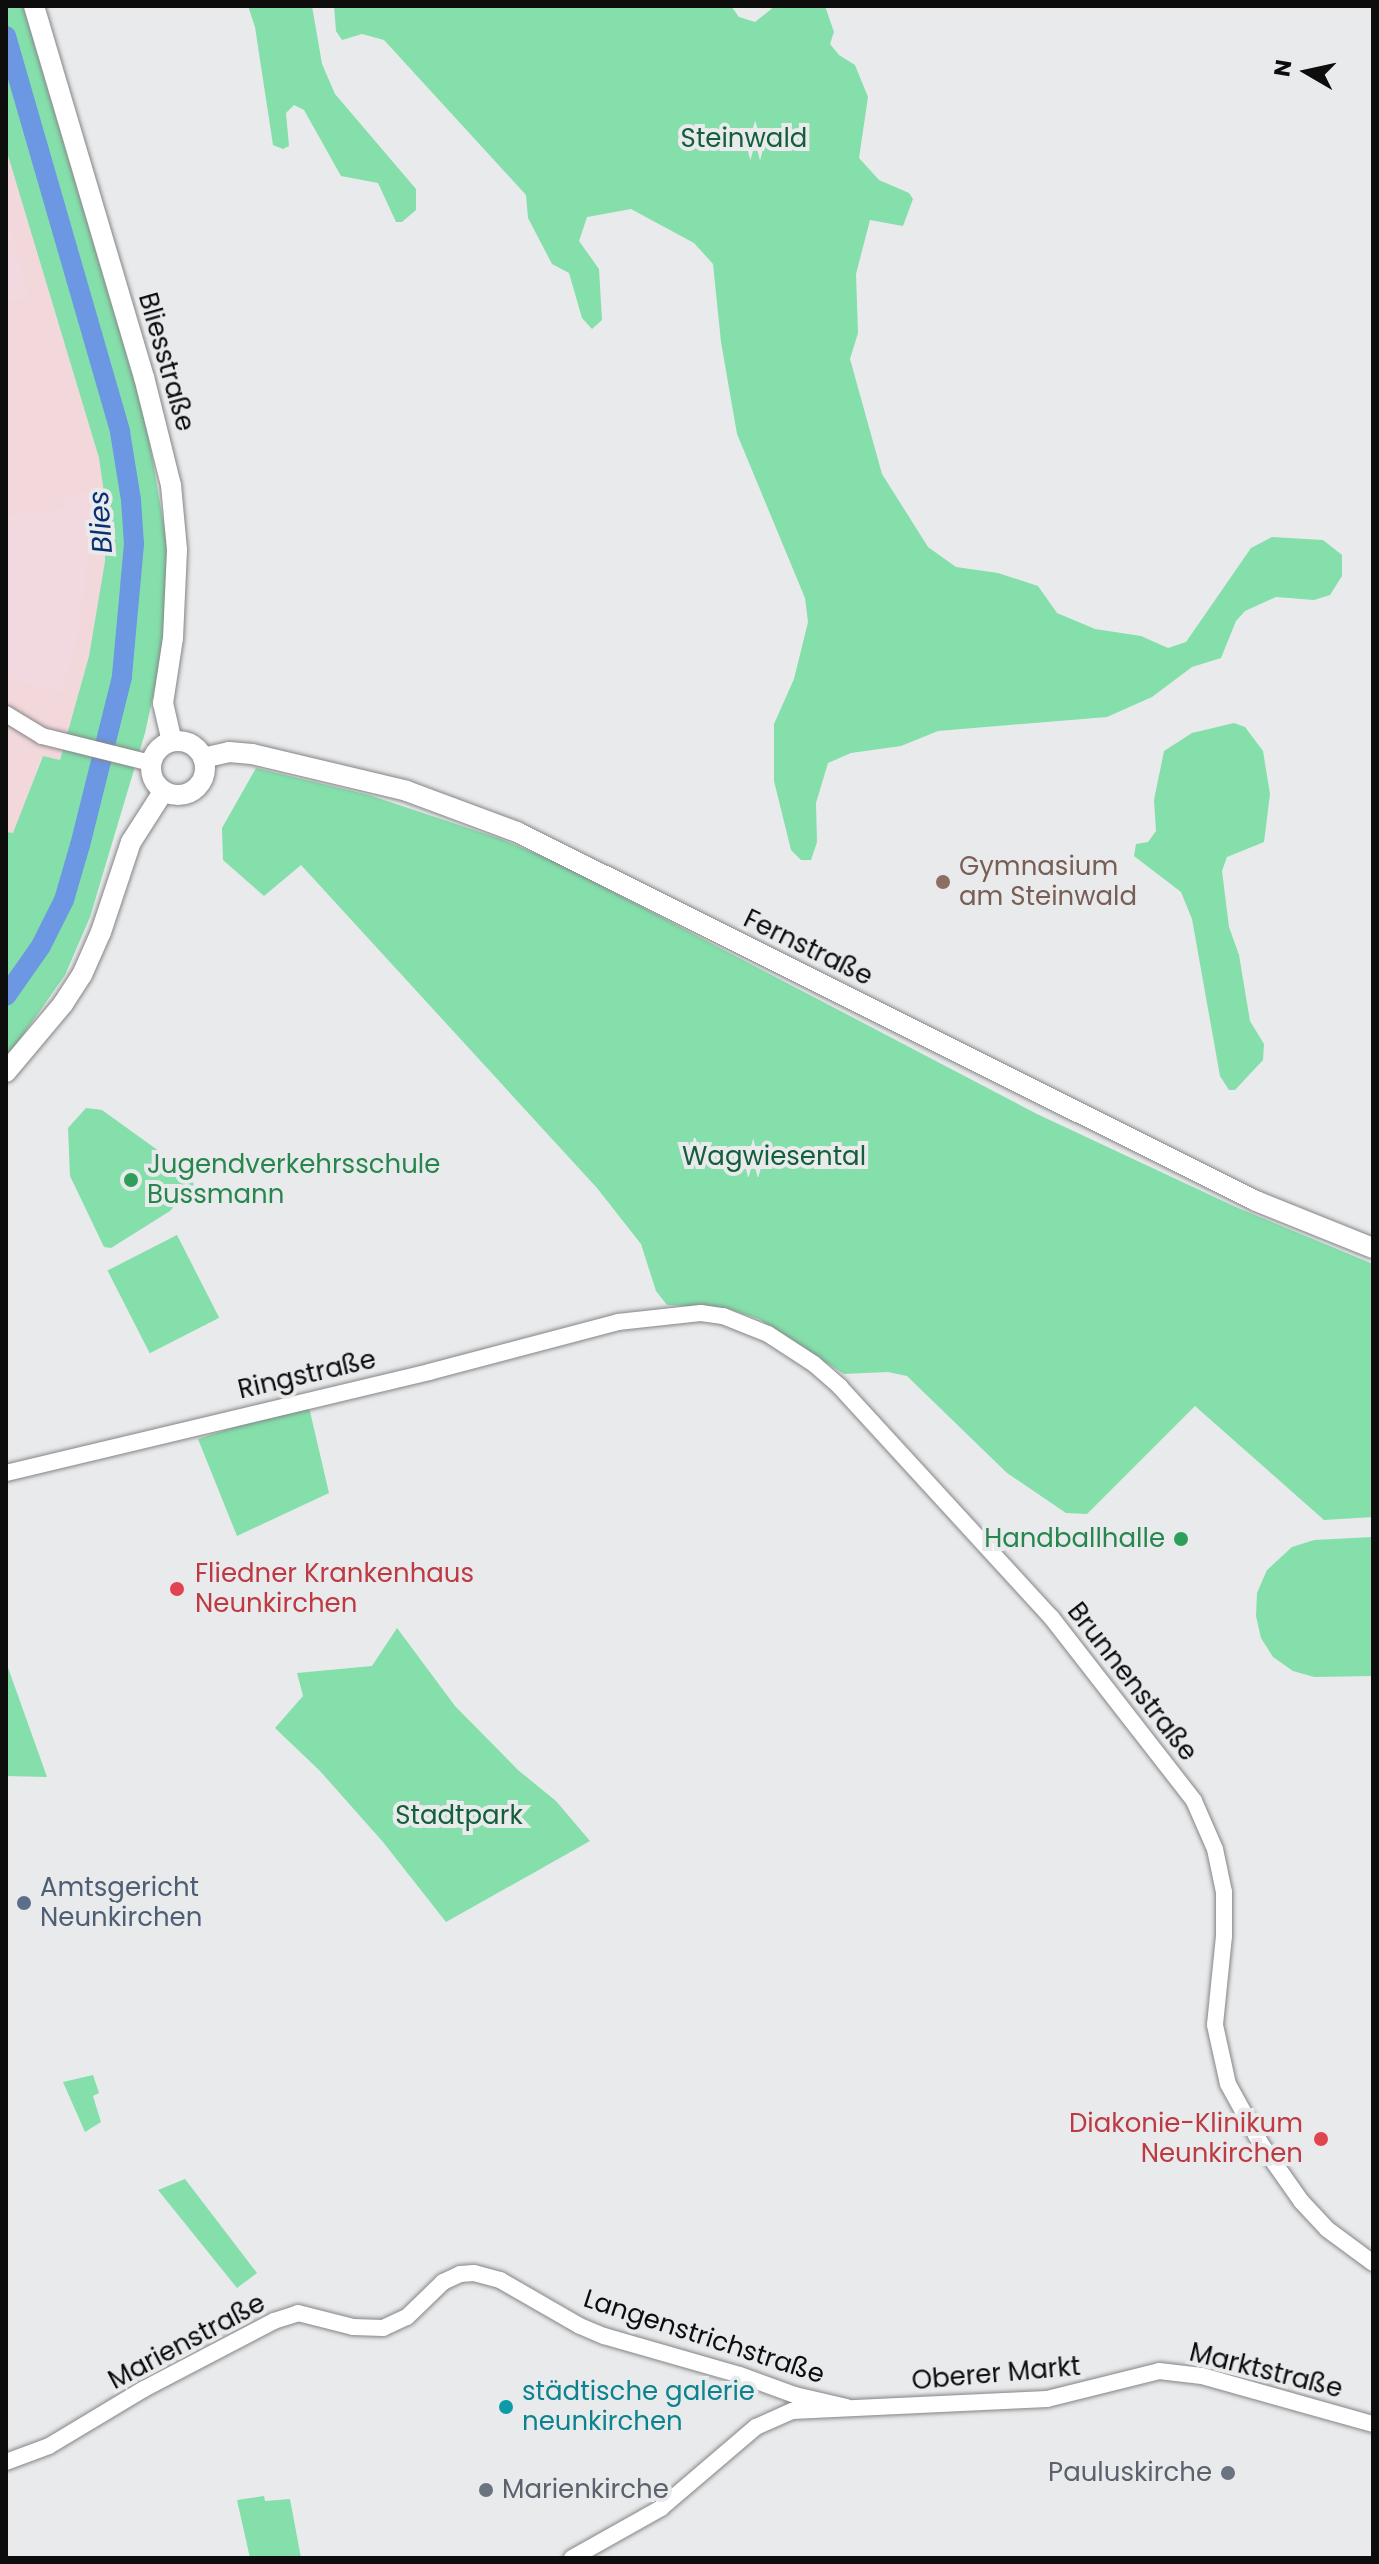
<!DOCTYPE html>
<html>
<head>
<meta charset="utf-8">
<style>
  body { margin:0 }
  #map { position:relative; width:1379px; height:2564px; overflow:hidden; background:#e9eaec; font-family:Poppins,sans-serif }
  div>[style] { position:absolute }
  .commercial>* { inset:0; background:#f3d8db }
  .industrial>* { inset:0; background:#f2d8df }
  .green>* { inset:0; background:#84dfab; transform-origin:0 0 }
  .river>* { height:20px; margin:-10px; padding:0 10px; transform-origin:10px; border-radius:10px; background:#6b97e3 }
  .roads { filter:drop-shadow(0 0 2px #858587) drop-shadow(0 0 2px #858587) }
  .minor>* { height:16px; margin:-8px; padding:0 8px; transform-origin:8px; border-radius:8px; background:#fff }
  .major>* { height:20px; margin:-10px; padding:0 10px; transform-origin:10px; border-radius:10px; background:#fff }
  .major>.ring { margin:-10px; padding:0; box-sizing:content-box; background:none; border:20px solid #fff; border-radius:50% }
  .dots>* { width:22px; height:22px; translate:-50% -50%; box-sizing:border-box; border:4px solid #e9eaec; border-radius:50% }
  span { translate:-50% -50%; white-space:nowrap; text-align:center; line-height:1.15; -webkit-text-stroke:8px #e9eaec; paint-order:stroke }
  .park-label { font-size:26px; color:#135e3b }
  .street-label { font-size:26px; color:#0d0d0e }
  .education-label { font-size:26px; color:#785e54 }
  .left { translate:0 -50%; text-align:left }
  .leisure-label { font-size:26px; color:#27864d }
  .right { translate:-100% -50%; text-align:right }
  .health-label { font-size:26px; color:#be3a42 }
  .service-label { font-size:26px; color:#4e5e75 }
  .culture-label { font-size:26px; color:#0d838f }
  .worship-label { font-size:26px; color:#5b616d }
  .water-label { font-size:28px; color:#0b3072; font-style:italic }
  .frame { position:absolute; inset:0; border:8px solid #0d0d0e; pointer-events:none }
  .north { position:absolute; left:1267px; top:32px; width:80px; height:80px; -webkit-text-stroke:6px #e9eaec; paint-order:stroke; rotate:279deg; font-size:22px; font-weight:700; line-height:32px; text-align:center; color:#0d0d0e }
  .north::after { content:''; display:block; margin:auto; width:28px; height:36px; background:#0d0d0e; clip-path:polygon(50% 0,100% 100%,50% 72%,0 100%) }
</style>
</head>
<body>
<div id="map">
  <div class="commercial">
    <i style="clip-path:polygon(6px 149px,99px 458px,106px 507px,105px 561px,89px 656px,60px 761px,42px 757px,13px 834px,6px 832px)"></i>
  </div>
  <div class="industrial">
    <i style="clip-path:polygon(6px 214px,29px 297px,6px 302px)"></i>
    <i style="clip-path:polygon(91px 490px,84px 593px,75px 647px,62px 693px,6px 678px,6px 515px,66px 508px,65px 497px)"></i>
  </div>
  <div class="green">
    <i style="clip-path:polygon(6px 6px,23px 6px,146px 421px,168px 550px,164px 645px,145px 733px,90px 917px,65px 975px,6px 1059px,6px 832px,13px 833px,43px 756px,60px 760px,89px 656px,105px 561px,106px 507px,99px 458px,6px 149px)"></i>
    <i style="clip-path:polygon(248px 6px,312px 6px,322px 64px,335px 94px,416px 189px,416px 210px,402px 222px,396px 222px,378px 183px,341px 176px,304px 110px,294px 105px,286px 113px,289px 146px,283px 149px,273px 145px,255px 27px)"></i>
    <i style="clip-path:polygon(334px 6px,731px 6px,739px 17px,755px 22px,775px 6px,825px 6px,834px 32px,830px 44px,839px 55px,855px 65px,868px 97px,859px 158px,879px 180px,909px 193px,913px 199px,903px 226px,870px 220px,856px 274px,858px 333px,850px 359px,882px 474px,928px 547px,956px 567px,998px 573px,1038px 586px,1057px 613px,1095px 629px,1141px 636px,1168px 648px,1186px 642px,1251px 548px,1272px 537px,1323px 540px,1342px 555px,1342px 576px,1330px 595px,1314px 600px,1276px 597px,1245px 611px,1236px 621px,1221px 658px,1192px 667px,1152px 697px,1107px 717px,938px 731px,901px 746px,851px 753px,828px 763px,816px 803px,817px 842px,811px 860px,801px 860px,791px 850px,774px 781px,774px 724px,794px 679px,808px 622px,805px 598px,737px 434px,721px 342px,713px 264px,694px 243px,631px 209px,587px 217px,579px 241px,599px 269px,602px 320px,592px 329px,582px 318px,569px 273px,552px 264px,528px 218px,526px 195px,384px 40px,362px 34px,342px 40px,336px 31px)"></i>
    <i style="clip-path:polygon(1234px 723px,1245px 727px,1263px 751px,1270px 794px,1264px 842px,1227px 857px,1222px 871px,1229px 927px,1239px 955px,1250px 1021px,1264px 1044px,1263px 1060px,1235px 1090px,1229px 1090px,1220px 1076px,1192px 919px,1181px 892px,1134px 856px,1136px 844px,1148px 842px,1156px 831px,1154px 800px,1164px 751px,1192px 733px)"></i>
    <i style="clip-path:polygon(256px 768px,369px 795px,501px 839px,558px 863px,1037px 1114px,1238px 1208px,1373px 1264px,1373px 1517px,1324px 1520px,1195px 1406px,1087px 1514px,1066px 1513px,1007px 1473px,907px 1376px,888px 1372px,844px 1374px,759px 1319px,726px 1308px,667px 1305px,656px 1291px,641px 1244px,597px 1188px,301px 865px,264px 896px,223px 860px,222px 828px)"></i>
    <i style="clip-path:polygon(86px 1108px,102px 1110px,170px 1159px,194px 1184px,170px 1211px,111px 1248px,104px 1247px,70px 1176px,68px 1128px)"></i>
    <i style="left:177px;top:1235px;width:93px;height:78px;rotate:63deg"></i>
    <i style="clip-path:polygon(308px 1403px,329px 1493px,237px 1536px,198px 1439px)"></i>
    <i style="clip-path:polygon(1373px 1537px,1373px 1676px,1314px 1677px,1293px 1671px,1273px 1657px,1261px 1638px,1256px 1616px,1257px 1593px,1267px 1570px,1292px 1547px,1314px 1540px)"></i>
    <i style="clip-path:polygon(397px 1628px,455px 1706px,518px 1770px,556px 1801px,590px 1841px,446px 1922px,383px 1842px,320px 1771px,275px 1728px,303px 1696px,297px 1673px,372px 1666px)"></i>
    <i style="clip-path:polygon(6px 1662px,47px 1777px,6px 1776px)"></i>
    <i style="clip-path:polygon(93px 2075px,99px 2093px,93px 2096px,101px 2122px,85px 2132px,63px 2082px)"></i>
    <i style="clip-path:polygon(185px 2179px,257px 2273px,237px 2288px,158px 2190px)"></i>
    <i style="clip-path:polygon(264px 2496px,265px 2501px,290px 2499px,301px 2558px,250px 2558px,237px 2500px)"></i>
  </div>
  <div class="river">
    <i style="left:6px;top:36px;width:412px;rotate:73.9deg"></i>
    <i style="left:120px;top:432px;width:69px;rotate:80.8deg"></i>
    <i style="left:131px;top:500px;width:44px;rotate:86.1deg"></i>
    <i style="left:134px;top:544px;width:134px;rotate:95.2deg"></i>
    <i style="left:122px;top:677px;width:173px;rotate:104deg"></i>
    <i style="left:80px;top:845px;width:57px;rotate:106.2deg"></i>
    <i style="left:64px;top:900px;width:51px;rotate:116.6deg"></i>
    <i style="left:41px;top:946px;width:61px;rotate:125deg"></i>
  </div>
  <div class="roads">
    <div class="minor">
      <i style="left:6px;top:714px;width:42px;rotate:31.4deg"></i>
      <i style="left:42px;top:736px;width:112px;rotate:13.9deg"></i>
      <i style="left:6px;top:1473px;width:435px;rotate:-13.4deg"></i>
      <i style="left:429px;top:1372px;width:196px;rotate:-14.8deg"></i>
      <i style="left:618px;top:1322px;width:83px;rotate:-6.2deg"></i>
      <i style="left:701px;top:1313px;width:22px;rotate:8deg"></i>
      <i style="left:723px;top:1316px;width:48px;rotate:21.8deg"></i>
      <i style="left:768px;top:1334px;width:55px;rotate:33.1deg"></i>
      <i style="left:814px;top:1364px;width:35px;rotate:41deg"></i>
      <i style="left:840px;top:1387px;width:312px;rotate:47.5deg"></i>
      <i style="left:1051px;top:1617px;width:233px;rotate:52.1deg"></i>
      <i style="left:1194px;top:1801px;width:52px;rotate:66.4deg"></i>
      <i style="left:1215px;top:1849px;width:44px;rotate:78.2deg"></i>
      <i style="left:1224px;top:1892px;width:44px;rotate:90deg"></i>
      <i style="left:1224px;top:1936px;width:89px;rotate:95.8deg"></i>
      <i style="left:1215px;top:2025px;width:60px;rotate:77.6deg"></i>
      <i style="left:1228px;top:2084px;width:68px;rotate:61.2deg"></i>
      <i style="left:1261px;top:2144px;width:70px;rotate:54.9deg"></i>
      <i style="left:1301px;top:2201px;width:38px;rotate:47deg"></i>
      <i style="left:1327px;top:2229px;width:57px;rotate:36.5deg"></i>
      <i style="left:6px;top:2462px;width:46px;rotate:-20.4deg"></i>
      <i style="left:49px;top:2446px;width:111px;rotate:-31deg"></i>
      <i style="left:144px;top:2389px;width:147px;rotate:-27.6deg"></i>
      <i style="left:274px;top:2321px;width:25px;rotate:-18deg"></i>
      <i style="left:298px;top:2313px;width:57px;rotate:14.3deg"></i>
      <i style="left:353px;top:2327px;width:30px;rotate:2deg"></i>
      <i style="left:383px;top:2328px;width:26px;rotate:-25deg"></i>
      <i style="left:407px;top:2317px;width:50px;rotate:-44.2deg"></i>
      <i style="left:443px;top:2282px;width:19px;rotate:-25deg"></i>
      <i style="left:460px;top:2274px;width:14px;rotate:-4deg"></i>
      <i style="left:474px;top:2273px;width:27px;rotate:15deg"></i>
      <i style="left:500px;top:2280px;width:92px;rotate:29.9deg"></i>
      <i style="left:580px;top:2326px;width:26px;rotate:23deg"></i>
      <i style="left:604px;top:2336px;width:141px;rotate:16deg"></i>
      <i style="left:740px;top:2375px;width:59px;rotate:20deg"></i>
      <i style="left:795px;top:2395px;width:53px;rotate:13deg"></i>
      <i style="left:572px;top:2558px;width:102px;rotate:-29.3deg"></i>
      <i style="left:661px;top:2508px;width:125px;rotate:-40.5deg"></i>
      <i style="left:756px;top:2427px;width:39px;rotate:-24deg"></i>
      <i style="left:792px;top:2411px;width:255px;rotate:-2.7deg"></i>
      <i style="left:1047px;top:2399px;width:115px;rotate:-14deg"></i>
      <i style="left:1159px;top:2371px;width:43px;rotate:6.6deg"></i>
      <i style="left:1202px;top:2376px;width:178px;rotate:15.7deg"></i>
    </div>
    <div class="major">
      <i style="left:34px;top:6px;width:387px;rotate:73.5deg"></i>
      <i style="left:144px;top:377px;width:111px;rotate:76deg"></i>
      <i style="left:171px;top:485px;width:65px;rotate:84.7deg"></i>
      <i style="left:177px;top:550px;width:88px;rotate:92.6deg"></i>
      <i style="left:173px;top:638px;width:66px;rotate:98.7deg"></i>
      <i style="left:163px;top:703px;width:39px;rotate:77deg"></i>
      <i class="ring" style="left:151px;top:741px;width:34px;height:34px"></i>
      <i style="left:203px;top:758px;width:27px;rotate:-13deg"></i>
      <i style="left:229px;top:752px;width:23px;rotate:5deg"></i>
      <i style="left:252px;top:754px;width:159px;rotate:13.4deg"></i>
      <i style="left:407px;top:791px;width:117px;rotate:20.4deg"></i>
      <i style="left:517px;top:832px;width:826px;rotate:26.53deg"></i>
      <i style="left:1256px;top:1201px;width:126px;rotate:21.9deg"></i>
      <i style="left:6px;top:1072px;width:89px;rotate:-50deg"></i>
      <i style="left:63px;top:1004px;width:35px;rotate:-57deg"></i>
      <i style="left:82px;top:975px;width:47px;rotate:-66.2deg"></i>
      <i style="left:101px;top:932px;width:95px;rotate:-71.6deg"></i>
      <i style="left:131px;top:842px;width:59px;rotate:-57.4deg"></i>
    </div>
  </div>
  <div class="dots">
    <i style="left:943px;top:882px;background:#8d6e63"></i>
    <i style="left:131px;top:1180px;background:#2e9e5b"></i>
    <i style="left:1181px;top:1539px;background:#2e9e5b"></i>
    <i style="left:177px;top:1589px;background:#e0444e"></i>
    <i style="left:24px;top:1903px;background:#5c6f8a"></i>
    <i style="left:1321px;top:2139px;background:#e0444e"></i>
    <i style="left:506px;top:2407px;background:#0f9aa8"></i>
    <i style="left:1228px;top:2473px;background:#6b7280"></i>
    <i style="left:486px;top:2490px;background:#6b7280"></i>
  </div>
  <div class="park-label">
    <span style="left:744px;top:139px">Steinwald</span>
    <span style="left:774px;top:1157px">Wagwiesental</span>
    <span style="left:459px;top:1816px">Stadtpark</span>
  </div>
  <div class="street-label">
    <span style="left:166px;top:362px;rotate:74deg">Bliesstraße</span>
    <span style="left:808px;top:948px;rotate:26deg">Fernstraße</span>
    <span style="left:307px;top:1375px;rotate:-13deg">Ringstraße</span>
    <span style="left:1132px;top:1682px;rotate:52deg">Brunnenstraße</span>
    <span style="left:704px;top:2337px;rotate:18deg">Langenstrichstraße</span>
    <span style="left:187px;top:2342px;rotate:-28deg">Marienstraße</span>
    <span style="left:1266px;top:2371px;rotate:14deg">Marktstraße</span>
    <span style="left:996px;top:2374px;rotate:-5deg">Oberer Markt</span>
  </div>
  <div class="education-label">
    <span class="left" style="left:959px;top:882px">Gymnasium<br>am Steinwald</span>
  </div>
  <div class="leisure-label">
    <span class="left" style="left:147px;top:1180px">Jugendverkehrsschule<br>Bussmann</span>
    <span class="right" style="left:1165px;top:1539px">Handballhalle</span>
  </div>
  <div class="health-label">
    <span class="left" style="left:195px;top:1589px">Fliedner Krankenhaus<br>Neunkirchen</span>
    <span class="right" style="left:1303px;top:2139px">Diakonie-Klinikum<br>Neunkirchen</span>
  </div>
  <div class="service-label">
    <span class="left" style="left:40px;top:1903px">Amtsgericht<br>Neunkirchen</span>
  </div>
  <div class="culture-label">
    <span class="left" style="left:522px;top:2407px">städtische galerie<br>neunkirchen</span>
  </div>
  <div class="worship-label">
    <span class="right" style="left:1212px;top:2473px">Pauluskirche</span>
    <span class="left" style="left:502px;top:2490px">Marienkirche</span>
  </div>
  <div class="water-label">
    <span style="left:101px;top:522px;rotate:-94deg">Blies</span>
  </div>
  <div class="frame"></div>
  <div class="north">N</div>
</div>
</body>
</html>
